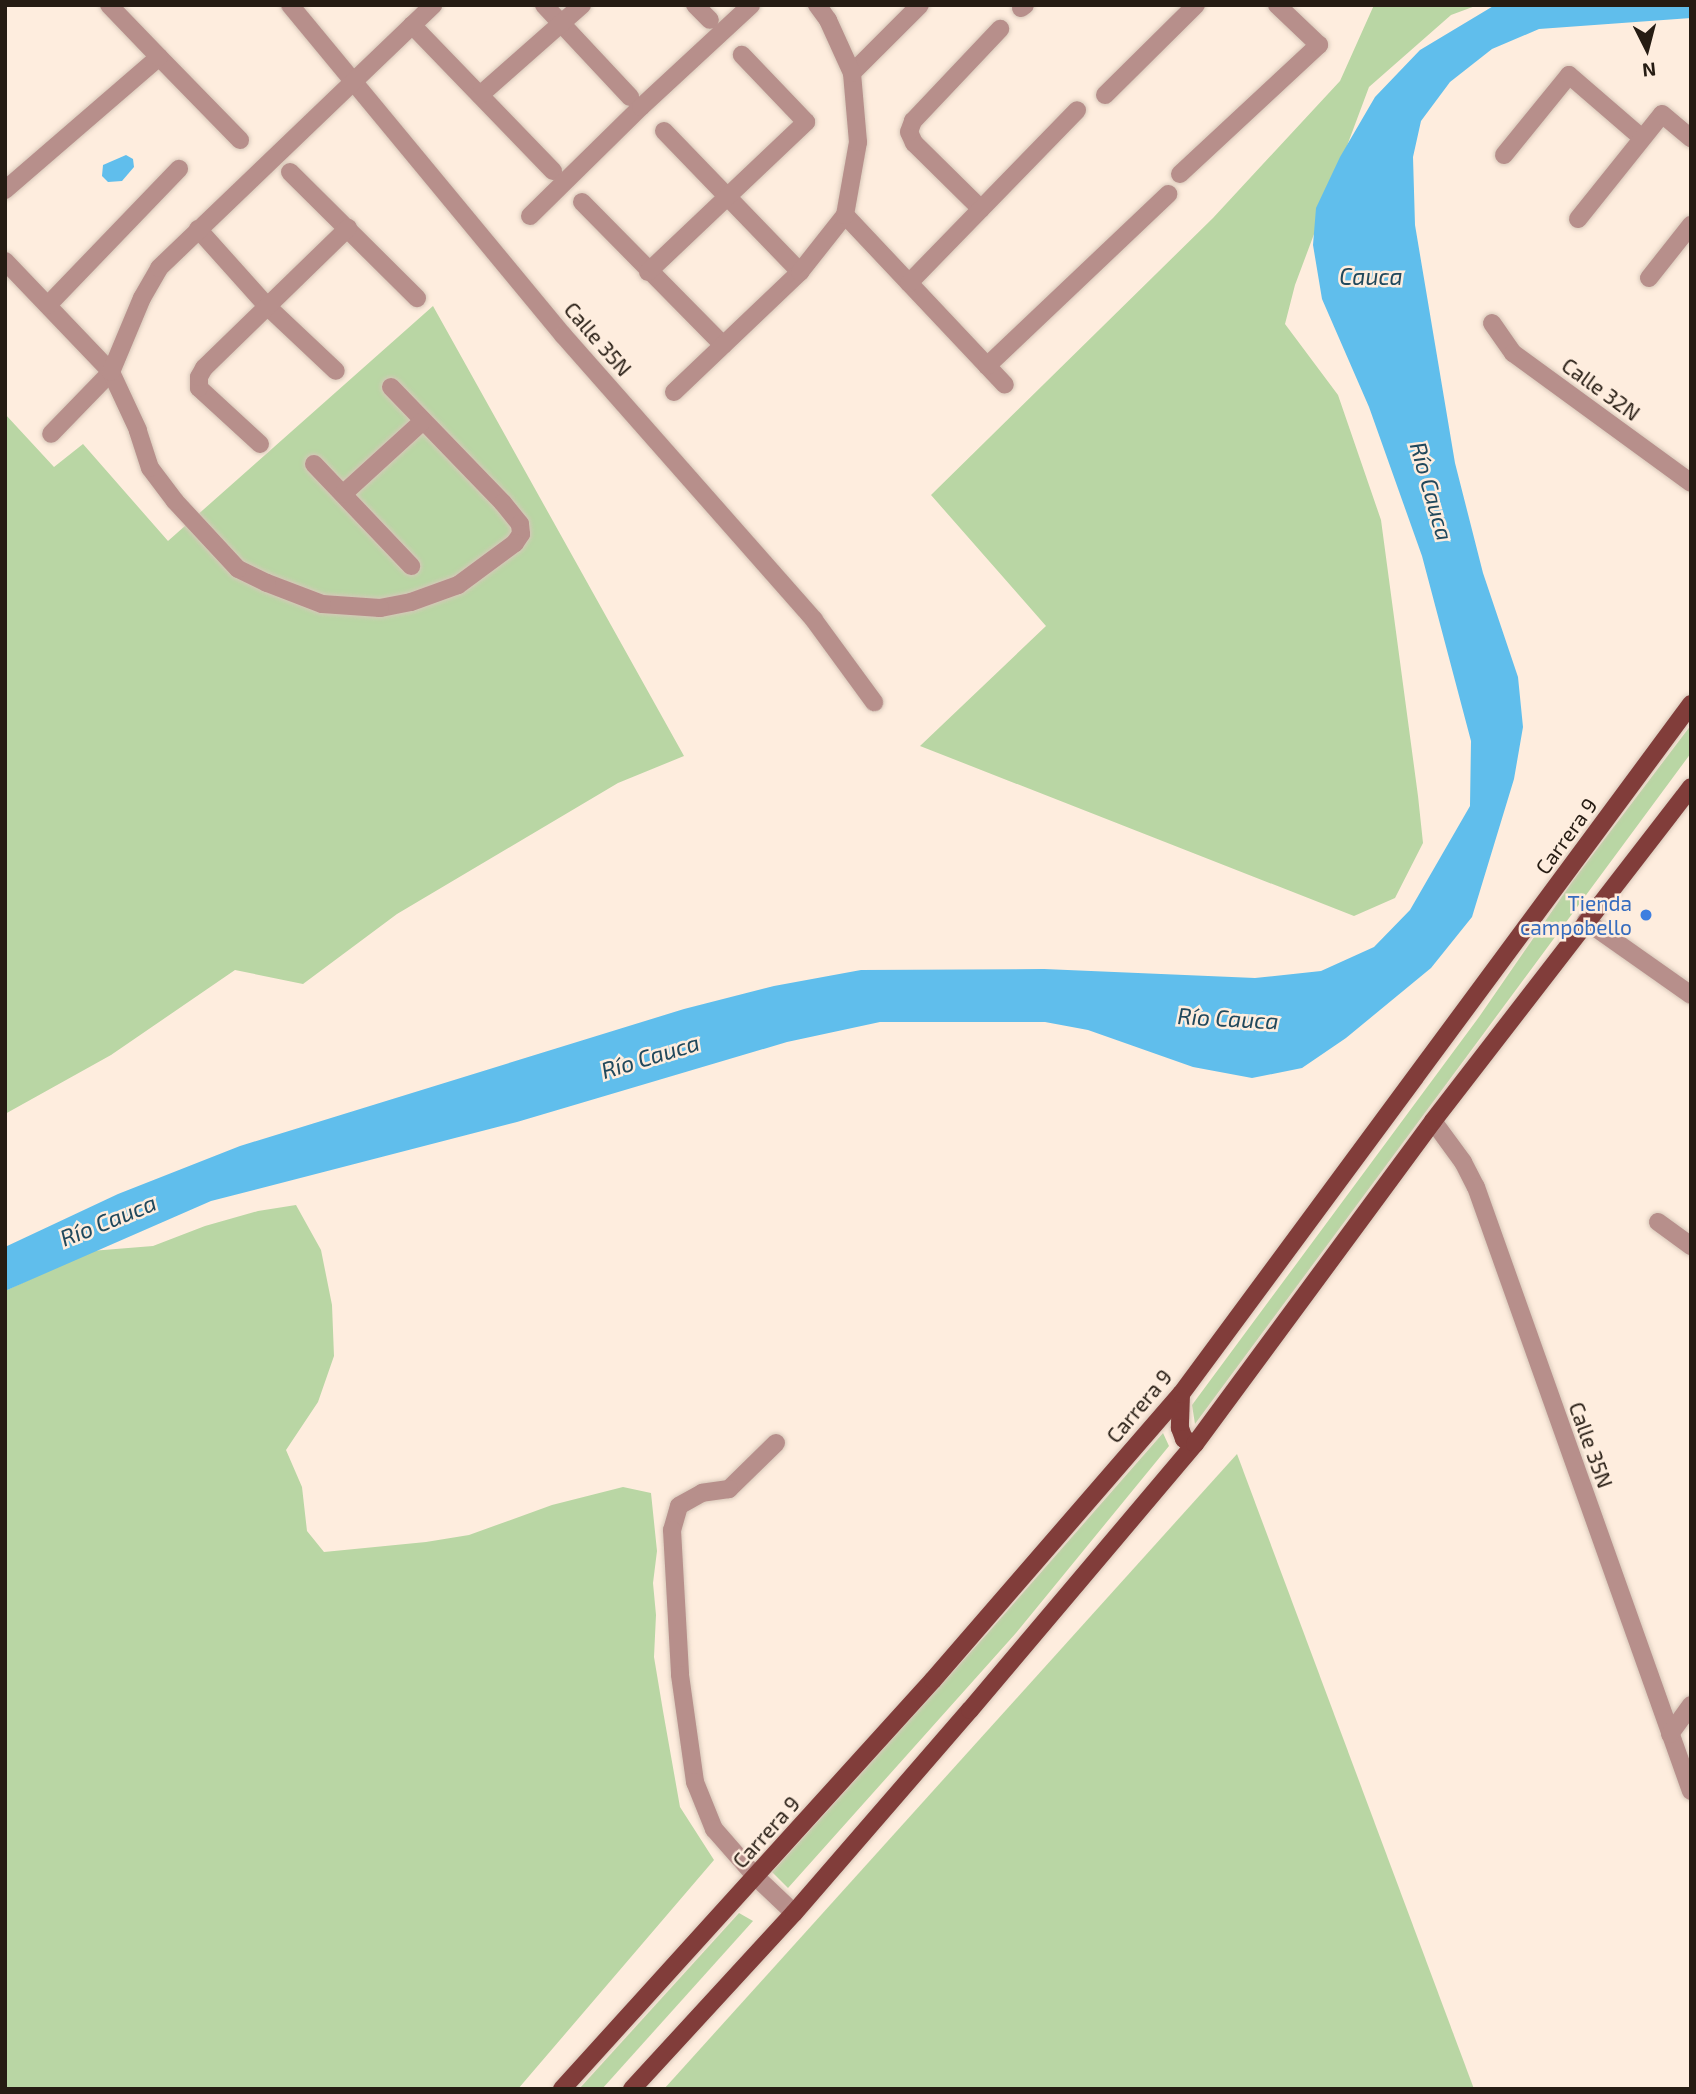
<!DOCTYPE html>
<html>
<head>
<meta charset="utf-8">
<style>
  body { margin:0 }
  #map { position:relative; width:1696px; height:2094px; overflow:hidden; background:#feedde; font-family:"Exo 2",sans-serif }
  div>[style] { position:absolute }
  .green>* { inset:0; background:#b9d6a4 }
  .water>* { inset:0; background:#60beec }
  .roads { filter:drop-shadow(0 0 2px #d7c7b9) drop-shadow(0 0 2px #d7c7b9) }
  .minor>* { height:18px; margin:-9px; padding:0 9px; transform-origin:9px; border-radius:9px; background:#b78f8b }
  .major>* { height:18px; margin:-9px; padding:0 9px; transform-origin:9px; border-radius:9px; background:#813d3a }
  .dots>* { width:19px; height:19px; translate:-50% -50%; box-sizing:border-box; border:4px solid #feedde; border-radius:50% }
  span { translate:-50% -50%; white-space:nowrap; text-align:center; line-height:1.15; -webkit-text-stroke:5px #feedde; paint-order:stroke }
  .street-label { font-size:21px; color:#261c13 }
  .shop-label { font-size:21px; color:#366cbe }
  .right { translate:-100% -50%; text-align:right }
  .water-label { font-size:23px; color:#20485c; font-style:italic }
  .frame { position:absolute; inset:0; border:7px solid #261c13; pointer-events:none }
  .north { position:absolute; left:1612px; top:14px; width:70px; height:70px; -webkit-text-stroke:5px #feedde; paint-order:stroke; rotate:174deg; font-size:19px; font-weight:700; line-height:28px; text-align:center; color:#261c13 }
  .north::after { content:''; display:block; margin:auto; width:24px; height:32px; background:#261c13; clip-path:polygon(50% 0,100% 100%,50% 72%,0 100%) }
</style>
</head>
<body>
<div id="map">
  <div class="green">
    <i style="clip-path:polygon(1374px 5px,1478px 5px,1451px 15px,1369px 87px,1295px 285px,1285px 324px,1338px 395px,1381px 520px,1418px 796px,1423px 843px,1395px 898px,1354px 916px,920px 746px,1046px 626px,931px 495px,1213px 218px,1340px 81px)"></i>
    <i style="clip-path:polygon(433px 306px,684px 756px,618px 783px,397px 914px,303px 984px,235px 970px,111px 1055px,5px 1114px,5px 414px,54px 467px,83px 444px,168px 541px)"></i>
    <i style="clip-path:polygon(1691px 725px,1691px 753px,1195px 1424px,1192px 1405px,1479px 1017px,1572px 882px)"></i>
    <i style="clip-path:polygon(296px 1205px,321px 1250px,332px 1305px,334px 1356px,318px 1402px,286px 1450px,302px 1487px,307px 1531px,324px 1552px,426px 1542px,469px 1535px,552px 1505px,623px 1487px,651px 1493px,657px 1551px,653px 1583px,656px 1615px,654px 1657px,663px 1711px,680px 1807px,714px 1860px,518px 2089px,5px 2089px,5px 1291px,91px 1251px,153px 1246px,205px 1226px,258px 1211px)"></i>
    <i style="clip-path:polygon(1163px 1433px,1169px 1446px,1016px 1633px,788px 1888px,772px 1872px,986px 1635px)"></i>
    <i style="clip-path:polygon(1237px 1454px,1474px 2089px,664px 2089px)"></i>
    <i style="clip-path:polygon(739px 1913px,753px 1921px,602px 2089px,579px 2089px)"></i>
  </div>
  <div class="water">
    <i style="clip-path:polygon(1495px 5px,1691px 5px,1691px 18px,1539px 29px,1492px 49px,1450px 82px,1421px 121px,1413px 157px,1415px 225px,1455px 463px,1483px 573px,1518px 677px,1523px 727px,1514px 779px,1472px 917px,1431px 968px,1346px 1038px,1302px 1068px,1252px 1078px,1193px 1067px,1088px 1030px,1045px 1022px,880px 1022px,787px 1042px,517px 1122px,211px 1201px,5px 1291px,5px 1247px,118px 1194px,240px 1146px,684px 1009px,774px 986px,861px 970px,1044px 969px,1255px 978px,1321px 971px,1374px 947px,1410px 910px,1470px 806px,1471px 741px,1422px 556px,1369px 407px,1322px 299px,1313px 245px,1316px 208px,1340px 157px,1375px 97px,1420px 50px)"></i>
    <i style="clip-path:polygon(126px 155px,133px 159px,134px 167px,122px 181px,108px 182px,102px 176px,103px 165px)"></i>
  </div>
  <div class="roads">
    <div class="minor">
      <i style="left:290px;top:5px;width:428px;rotate:50.4deg"></i>
      <i style="left:563px;top:335px;width:380px;rotate:48.6deg"></i>
      <i style="left:814px;top:620px;width:102px;rotate:53.8deg"></i>
      <i style="left:544px;top:5px;width:126px;rotate:46.9deg"></i>
      <i style="left:695px;top:5px;width:21px;rotate:45deg"></i>
      <i style="left:1021px;top:8px;width:5px;rotate:-37deg"></i>
      <i style="left:412px;top:25px;width:203px;rotate:46deg"></i>
      <i style="left:159px;top:57px;width:116px;rotate:45.7deg"></i>
      <i style="left:852px;top:73px;width:96px;rotate:-45deg"></i>
      <i style="left:480px;top:95px;width:136px;rotate:-41.4deg"></i>
      <i style="left:1105px;top:95px;width:128px;rotate:-44.7deg"></i>
      <i style="left:664px;top:131px;width:196px;rotate:46deg"></i>
      <i style="left:1504px;top:155px;width:103px;rotate:-50.9deg"></i>
      <i style="left:1569px;top:75px;width:96px;rotate:40.8deg"></i>
      <i style="left:290px;top:172px;width:179px;rotate:44.8deg"></i>
      <i style="left:1180px;top:174px;width:190px;rotate:-42.9deg"></i>
      <i style="left:1319px;top:45px;width:58px;rotate:-136.4deg"></i>
      <i style="left:5px;top:190px;width:203px;rotate:-40.8deg"></i>
      <i style="left:159px;top:57px;width:72px;rotate:-133.9deg"></i>
      <i style="left:582px;top:202px;width:201px;rotate:45.4deg"></i>
      <i style="left:981px;top:209px;width:94px;rotate:-135.4deg"></i>
      <i style="left:914px;top:143px;width:12px;rotate:-114deg"></i>
      <i style="left:909px;top:132px;width:12px;rotate:-70deg"></i>
      <i style="left:913px;top:121px;width:127px;rotate:-46.6deg"></i>
      <i style="left:845px;top:215px;width:233px;rotate:46.7deg"></i>
      <i style="left:530px;top:216px;width:156px;rotate:-44.5deg"></i>
      <i style="left:641px;top:107px;width:150px;rotate:-42.8deg"></i>
      <i style="left:1578px;top:219px;width:134px;rotate:-51.3deg"></i>
      <i style="left:1662px;top:114px;width:38px;rotate:40deg"></i>
      <i style="left:198px;top:229px;width:105px;rotate:48.1deg"></i>
      <i style="left:268px;top:307px;width:93px;rotate:43.3deg"></i>
      <i style="left:5px;top:261px;width:153px;rotate:46.3deg"></i>
      <i style="left:111px;top:372px;width:86px;rotate:134.1deg"></i>
      <i style="left:648px;top:272px;width:218px;rotate:-43.5deg"></i>
      <i style="left:806px;top:122px;width:93px;rotate:-133.7deg"></i>
      <i style="left:1649px;top:278px;width:68px;rotate:-51.6deg"></i>
      <i style="left:909px;top:283px;width:241px;rotate:-45.8deg"></i>
      <i style="left:48px;top:305px;width:189px;rotate:-46.1deg"></i>
      <i style="left:1492px;top:323px;width:37px;rotate:55deg"></i>
      <i style="left:1513px;top:353px;width:220px;rotate:36.1deg"></i>
      <i style="left:987px;top:366px;width:250px;rotate:-43.5deg"></i>
      <i style="left:391px;top:387px;width:161px;rotate:46deg"></i>
      <i style="left:503px;top:503px;width:27px;rotate:51deg"></i>
      <i style="left:520px;top:524px;width:10px;rotate:84deg"></i>
      <i style="left:521px;top:534px;width:11px;rotate:124deg"></i>
      <i style="left:515px;top:543px;width:71px;rotate:143.6deg"></i>
      <i style="left:458px;top:585px;width:50px;rotate:160.1deg"></i>
      <i style="left:411px;top:602px;width:32px;rotate:169deg"></i>
      <i style="left:380px;top:608px;width:58px;rotate:-176.1deg"></i>
      <i style="left:322px;top:604px;width:59px;rotate:-159.1deg"></i>
      <i style="left:267px;top:583px;width:32px;rotate:-154deg"></i>
      <i style="left:238px;top:569px;width:93px;rotate:-132.8deg"></i>
      <i style="left:175px;top:501px;width:41px;rotate:-127.1deg"></i>
      <i style="left:150px;top:468px;width:40px;rotate:-108deg"></i>
      <i style="left:138px;top:430px;width:64px;rotate:-115deg"></i>
      <i style="left:111px;top:372px;width:80px;rotate:-67.3deg"></i>
      <i style="left:142px;top:298px;width:34px;rotate:-60deg"></i>
      <i style="left:159px;top:268px;width:380px;rotate:-43.8deg"></i>
      <i style="left:674px;top:392px;width:174px;rotate:-43.6deg"></i>
      <i style="left:800px;top:272px;width:73px;rotate:-51.7deg"></i>
      <i style="left:845px;top:215px;width:74px;rotate:-79.9deg"></i>
      <i style="left:858px;top:142px;width:69px;rotate:-95deg"></i>
      <i style="left:852px;top:73px;width:58px;rotate:-114.4deg"></i>
      <i style="left:828px;top:20px;width:19px;rotate:-126deg"></i>
      <i style="left:260px;top:444px;width:83px;rotate:-137.4deg"></i>
      <i style="left:199px;top:388px;width:11px;rotate:-90deg"></i>
      <i style="left:199px;top:377px;width:10px;rotate:-61deg"></i>
      <i style="left:204px;top:368px;width:201px;rotate:-44.2deg"></i>
      <i style="left:314px;top:464px;width:141px;rotate:46.4deg"></i>
      <i style="left:343px;top:494px;width:108px;rotate:-42.4deg"></i>
      <i style="left:1586px;top:921px;width:128px;rotate:35.2deg"></i>
      <i style="left:1433px;top:1121px;width:51px;rotate:53.8deg"></i>
      <i style="left:1463px;top:1162px;width:28px;rotate:63deg"></i>
      <i style="left:1476px;top:1187px;width:641px;rotate:70.41deg"></i>
      <i style="left:1658px;top:1222px;width:41px;rotate:36deg"></i>
      <i style="left:776px;top:1443px;width:66px;rotate:135.6deg"></i>
      <i style="left:729px;top:1489px;width:27px;rotate:172deg"></i>
      <i style="left:702px;top:1493px;width:26px;rotate:151deg"></i>
      <i style="left:679px;top:1506px;width:25px;rotate:106deg"></i>
      <i style="left:672px;top:1530px;width:145px;rotate:86.8deg"></i>
      <i style="left:680px;top:1675px;width:108px;rotate:82deg"></i>
      <i style="left:695px;top:1782px;width:51px;rotate:68deg"></i>
      <i style="left:714px;top:1829px;width:64px;rotate:48.8deg"></i>
      <i style="left:756px;top:1877px;width:52px;rotate:43.5deg"></i>
      <i style="left:1670px;top:1734px;width:36px;rotate:-54deg"></i>
    </div>
    <div class="major">
      <i style="left:1181px;top:1394px;width:34px;rotate:92deg"></i>
      <i style="left:1180px;top:1428px;width:12px;rotate:70deg"></i>
      <i style="left:1184px;top:1439px;width:12px;rotate:24deg"></i>
      <i style="left:562px;top:2089px;width:552px;rotate:-47.79deg"></i>
      <i style="left:933px;top:1680px;width:379px;rotate:-49.1deg"></i>
      <i style="left:1181px;top:1394px;width:858px;rotate:-53.53deg"></i>
      <i style="left:632px;top:2089px;width:239px;rotate:-47.4deg"></i>
      <i style="left:794px;top:1913px;width:269px;rotate:-49.1deg"></i>
      <i style="left:970px;top:1710px;width:348px;rotate:-49.8deg"></i>
      <i style="left:1195px;top:1444px;width:401px;rotate:-53.6deg"></i>
      <i style="left:1433px;top:1121px;width:422px;rotate:-52.3deg"></i>
    </div>
  </div>
  <div class="dots">
    <i style="left:1646px;top:915px;background:#3f7fe0"></i>
  </div>
  <div class="street-label">
    <span style="left:598px;top:339px;rotate:49deg">Calle 35N</span>
    <span style="left:1601px;top:389px;rotate:36deg">Calle 32N</span>
    <span style="left:1566px;top:836px;rotate:-54deg">Carrera 9</span>
    <span style="left:1139px;top:1406px;rotate:-50deg">Carrera 9</span>
    <span style="left:1591px;top:1445px;rotate:70deg">Calle 35N</span>
    <span style="left:766px;top:1832px;rotate:-48deg">Carrera 9</span>
  </div>
  <div class="shop-label">
    <span class="right" style="left:1632px;top:915px">Tienda<br>campobello</span>
  </div>
  <div class="water-label">
    <span style="left:1371px;top:276px">Cauca</span>
    <span style="left:1432px;top:491px;rotate:74deg">Río Cauca</span>
    <span style="left:1228px;top:1018px;rotate:3deg">Río Cauca</span>
    <span style="left:650px;top:1056px;rotate:-17deg">Río Cauca</span>
    <span style="left:108px;top:1220px;rotate:-22deg">Río Cauca</span>
  </div>
  <div class="frame"></div>
  <div class="north">N</div>
</div>
</body>
</html>
